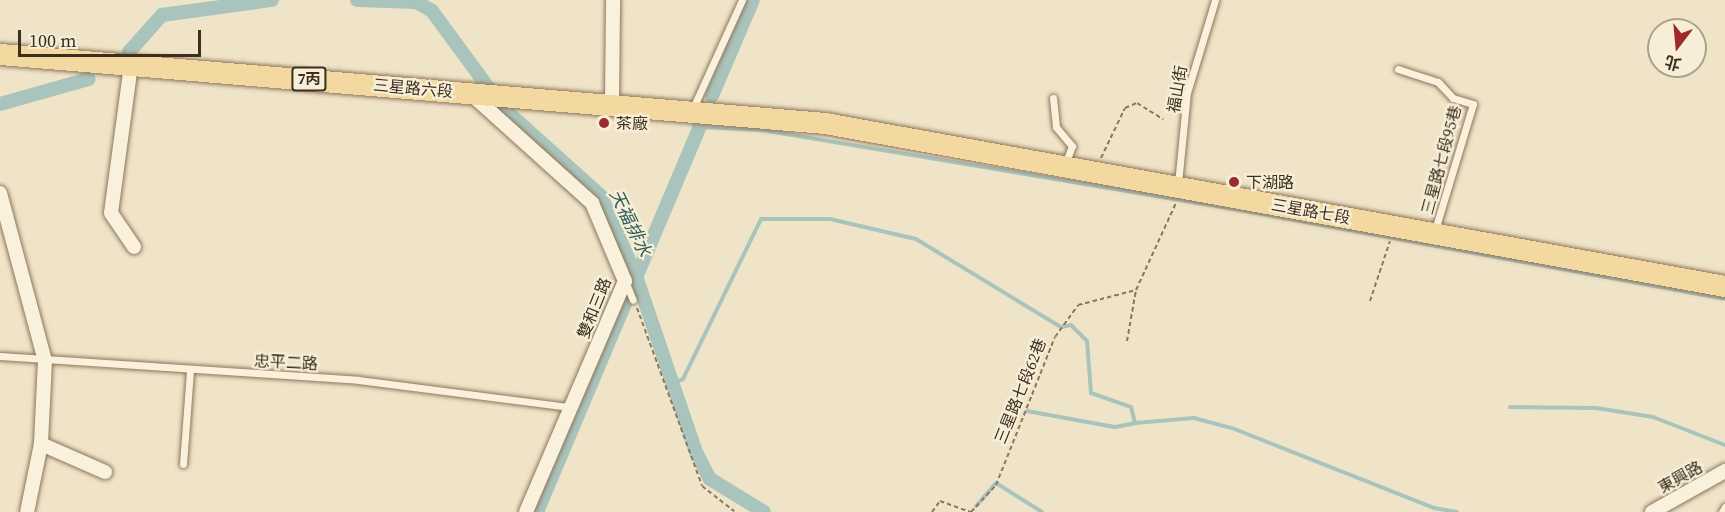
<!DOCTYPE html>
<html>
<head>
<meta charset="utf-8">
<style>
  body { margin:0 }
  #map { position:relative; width:1725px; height:512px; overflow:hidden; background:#f0e4c8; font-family:"Source Serif 4","Noto Sans TC",serif }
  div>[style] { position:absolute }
  .stream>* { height:4px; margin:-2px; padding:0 2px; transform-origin:2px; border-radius:2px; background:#a9c4bc }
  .canal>* { height:14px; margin:-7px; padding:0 7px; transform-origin:7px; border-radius:7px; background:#a9c4bc }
  .path>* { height:2px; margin-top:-1px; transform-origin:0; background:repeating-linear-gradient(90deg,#8d765c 0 4.5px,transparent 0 7.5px) }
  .roads { filter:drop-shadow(0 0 2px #8d765c) drop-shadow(0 0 2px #8d765c) }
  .service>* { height:7px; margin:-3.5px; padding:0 3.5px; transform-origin:3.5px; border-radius:3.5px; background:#faf1dc }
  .minor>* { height:14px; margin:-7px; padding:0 7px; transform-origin:7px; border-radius:7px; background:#faf1dc }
  .primary>* { height:21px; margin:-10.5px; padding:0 10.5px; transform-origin:10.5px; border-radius:10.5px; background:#f3d9a0 }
  .dots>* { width:16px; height:16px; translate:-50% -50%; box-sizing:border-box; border:3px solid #f7eed8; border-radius:50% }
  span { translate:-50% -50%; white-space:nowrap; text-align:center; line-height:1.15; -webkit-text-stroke:4.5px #f7eed8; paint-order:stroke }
  .shield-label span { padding:2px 4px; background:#f7eed8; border:2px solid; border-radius:4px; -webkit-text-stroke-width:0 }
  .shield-label { font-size:15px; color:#3d2e20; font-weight:700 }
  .street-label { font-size:16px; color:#3d2e20 }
  .poi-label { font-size:16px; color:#3d2e20 }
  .left { translate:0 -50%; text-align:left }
  .water-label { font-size:18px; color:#2f5d5a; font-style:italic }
  .north { position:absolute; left:1647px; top:18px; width:60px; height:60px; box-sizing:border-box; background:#f7eed8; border:2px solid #ada18e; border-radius:50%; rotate:196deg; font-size:16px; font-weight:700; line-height:24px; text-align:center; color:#3d2e20 }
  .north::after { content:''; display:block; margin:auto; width:21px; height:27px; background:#9e2a2b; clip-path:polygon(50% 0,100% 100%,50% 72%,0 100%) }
  .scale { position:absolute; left:18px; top:30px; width:183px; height:27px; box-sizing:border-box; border:3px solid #3d2e20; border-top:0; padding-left:8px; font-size:18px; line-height:21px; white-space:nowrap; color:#3d2e20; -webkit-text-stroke:4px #f7eed8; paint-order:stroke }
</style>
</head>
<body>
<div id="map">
  <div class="stream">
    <i style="left:700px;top:127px;width:62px;rotate:2.8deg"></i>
    <i style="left:762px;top:130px;width:480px;rotate:9.5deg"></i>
    <i style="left:1235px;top:209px;width:498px;rotate:10.4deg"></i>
    <i style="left:673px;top:384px;width:11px;rotate:-27deg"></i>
    <i style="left:683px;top:379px;width:178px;rotate:-64deg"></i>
    <i style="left:761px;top:219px;width:69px"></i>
    <i style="left:830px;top:219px;width:88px;rotate:13.1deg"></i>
    <i style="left:916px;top:239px;width:170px;rotate:31.3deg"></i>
    <i style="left:1061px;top:327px;width:10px;rotate:-11deg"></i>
    <i style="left:1071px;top:325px;width:23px;rotate:45deg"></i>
    <i style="left:1087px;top:341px;width:52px;rotate:85.6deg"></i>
    <i style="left:1091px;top:393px;width:42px;rotate:19.3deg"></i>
    <i style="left:1131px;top:407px;width:16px;rotate:76deg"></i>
    <i style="left:1135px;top:423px;width:59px;rotate:-4.8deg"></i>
    <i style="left:1194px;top:418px;width:39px;rotate:15deg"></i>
    <i style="left:1232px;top:428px;width:217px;rotate:21.6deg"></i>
    <i style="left:1434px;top:508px;width:23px;rotate:10deg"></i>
    <i style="left:1510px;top:407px;width:86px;rotate:0.7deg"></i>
    <i style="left:1596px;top:408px;width:58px;rotate:9deg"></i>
    <i style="left:1653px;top:417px;width:77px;rotate:21.3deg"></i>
    <i style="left:1027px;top:411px;width:89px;rotate:10.3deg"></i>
    <i style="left:1115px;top:427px;width:20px;rotate:-11deg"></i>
    <i style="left:976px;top:506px;width:30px;rotate:-49deg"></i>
    <i style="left:996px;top:483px;width:54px;rotate:32.2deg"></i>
  </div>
  <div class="canal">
    <i style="left:357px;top:0;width:59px;rotate:1.9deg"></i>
    <i style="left:416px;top:2px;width:18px;rotate:29deg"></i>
    <i style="left:432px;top:11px;width:122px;rotate:53.7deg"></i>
    <i style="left:504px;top:109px;width:130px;rotate:41.9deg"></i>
    <i style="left:601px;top:196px;width:87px;rotate:66.4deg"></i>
    <i style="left:636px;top:276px;width:186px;rotate:71.2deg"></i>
    <i style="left:696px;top:452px;width:30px;rotate:63deg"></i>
    <i style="left:710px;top:479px;width:63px;rotate:31.4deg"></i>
    <i style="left:129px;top:52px;width:50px;rotate:-48.3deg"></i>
    <i style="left:162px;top:15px;width:111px;rotate:-7.8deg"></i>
    <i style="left:712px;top:96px;width:104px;rotate:-66.9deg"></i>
    <i style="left:0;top:104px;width:92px;rotate:-15.7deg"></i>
    <i style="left:537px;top:512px;width:421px;rotate:-67.1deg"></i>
  </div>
  <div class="path">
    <i style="left:1101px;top:158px;width:55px;rotate:-64.4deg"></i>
    <i style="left:1125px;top:108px;width:13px;rotate:-23deg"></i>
    <i style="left:1137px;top:103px;width:31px;rotate:32deg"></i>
    <i style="left:1370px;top:301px;width:63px;rotate:-71.6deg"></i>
    <i style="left:637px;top:308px;width:189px;rotate:69.9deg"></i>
    <i style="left:702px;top:486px;width:41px;rotate:38deg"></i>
    <i style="left:1127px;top:341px;width:52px;rotate:-80deg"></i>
    <i style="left:932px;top:512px;width:14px;rotate:-54deg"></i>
    <i style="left:940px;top:501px;width:33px;rotate:20deg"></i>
    <i style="left:971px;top:512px;width:37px;rotate:-47deg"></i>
    <i style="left:996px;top:485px;width:159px;rotate:-68.3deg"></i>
    <i style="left:1055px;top:337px;width:39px;rotate:-54deg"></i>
    <i style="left:1078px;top:305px;width:60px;rotate:-14.5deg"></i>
    <i style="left:1136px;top:290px;width:96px;rotate:-65.3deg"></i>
  </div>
  <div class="roads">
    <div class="service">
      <i style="left:1398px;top:69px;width:42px;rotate:18deg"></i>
      <i style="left:1438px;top:82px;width:22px;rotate:47deg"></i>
      <i style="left:1453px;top:98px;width:21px;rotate:17deg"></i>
      <i style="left:1473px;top:104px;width:132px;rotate:106.8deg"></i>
      <i style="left:1053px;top:98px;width:29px;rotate:84deg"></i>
      <i style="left:1056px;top:127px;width:25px;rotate:50deg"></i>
      <i style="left:1072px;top:146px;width:19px;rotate:111deg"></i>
      <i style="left:693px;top:108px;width:119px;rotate:-65.6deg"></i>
      <i style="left:1178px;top:184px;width:91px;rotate:-84.4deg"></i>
      <i style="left:1187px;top:93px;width:97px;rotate:-73.2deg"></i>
      <i style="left:626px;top:283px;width:18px;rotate:68deg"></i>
      <i style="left:0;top:356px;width:359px;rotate:3.8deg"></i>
      <i style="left:358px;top:380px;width:214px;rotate:7.3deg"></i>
      <i style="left:183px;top:464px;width:94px;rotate:-85.7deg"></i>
      <i style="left:1722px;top:512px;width:6px;rotate:-59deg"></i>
    </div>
    <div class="minor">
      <i style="left:131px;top:65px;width:149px;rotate:97.7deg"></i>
      <i style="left:111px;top:213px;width:41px;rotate:55.9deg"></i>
      <i style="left:471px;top:94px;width:163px;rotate:42deg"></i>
      <i style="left:592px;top:203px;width:85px;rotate:67.1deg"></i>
      <i style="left:625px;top:281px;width:251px;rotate:113.2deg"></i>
      <i style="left:612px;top:102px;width:102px;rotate:-89.4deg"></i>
      <i style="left:0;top:193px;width:174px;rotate:75deg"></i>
      <i style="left:45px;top:361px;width:83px;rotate:92.8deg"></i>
      <i style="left:41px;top:444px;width:69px;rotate:101.6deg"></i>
      <i style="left:41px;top:444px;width:70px;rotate:23.6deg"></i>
      <i style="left:1652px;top:512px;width:84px;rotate:-29.3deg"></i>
    </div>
    <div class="primary">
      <i style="left:0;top:54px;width:828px;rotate:4.78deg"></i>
      <i style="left:825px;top:123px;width:915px;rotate:10.27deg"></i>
    </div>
  </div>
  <div class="dots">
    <i style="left:604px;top:123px;background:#9e2a2b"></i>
    <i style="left:1234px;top:182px;background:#9e2a2b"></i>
  </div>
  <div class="shield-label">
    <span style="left:309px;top:79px">7丙</span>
  </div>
  <div class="street-label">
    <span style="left:413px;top:88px;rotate:5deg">三星路六段</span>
    <span style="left:1177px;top:89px;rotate:-80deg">福山街</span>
    <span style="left:1441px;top:160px;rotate:-75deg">三星路七段95巷</span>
    <span style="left:1311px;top:211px;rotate:10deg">三星路七段</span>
    <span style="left:594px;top:308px;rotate:-68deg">雙和三路</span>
    <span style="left:286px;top:362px;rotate:3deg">忠平二路</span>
    <span style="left:1020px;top:391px;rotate:-68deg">三星路七段62巷</span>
    <span style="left:1680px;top:477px;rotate:-29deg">東興路</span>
  </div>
  <div class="poi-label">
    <span class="left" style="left:616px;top:123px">茶廠</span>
    <span class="left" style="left:1246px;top:182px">下湖路</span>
  </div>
  <div class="water-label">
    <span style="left:630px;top:223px;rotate:64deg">天福排水</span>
  </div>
  <div class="north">北</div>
  <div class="scale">100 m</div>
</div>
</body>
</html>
